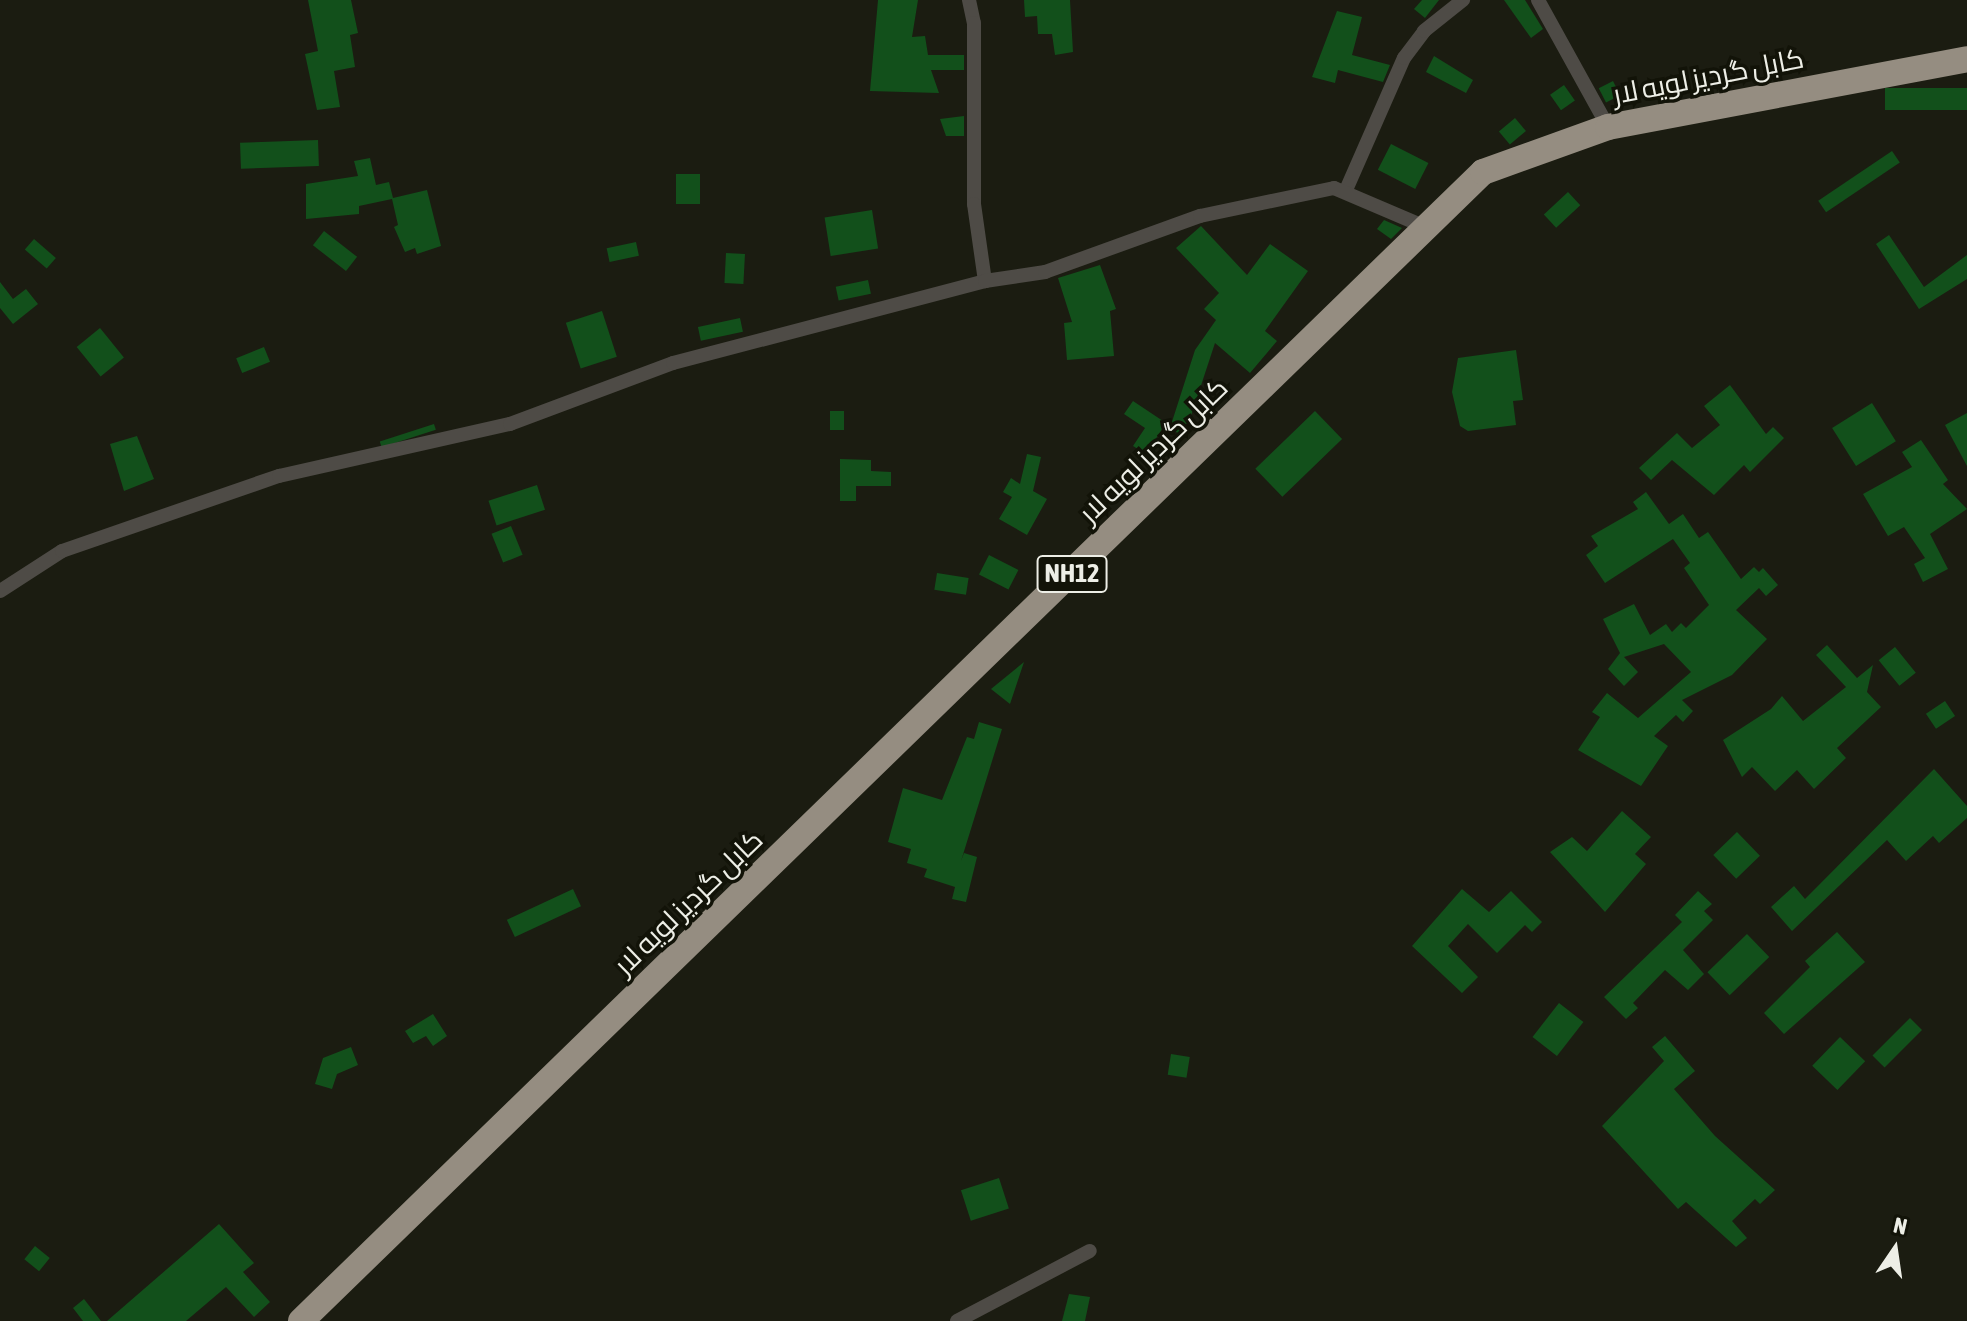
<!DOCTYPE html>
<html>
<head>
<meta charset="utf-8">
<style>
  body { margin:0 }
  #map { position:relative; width:1967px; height:1321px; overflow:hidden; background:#1b1c11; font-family:"Asap Condensed",Cairo,sans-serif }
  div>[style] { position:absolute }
  .building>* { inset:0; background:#12501b; transform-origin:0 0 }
  .street>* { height:14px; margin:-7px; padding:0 7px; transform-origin:7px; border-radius:7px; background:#4e4b46 }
  .highway>* { height:26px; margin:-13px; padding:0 13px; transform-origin:13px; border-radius:13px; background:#958d81 }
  span { translate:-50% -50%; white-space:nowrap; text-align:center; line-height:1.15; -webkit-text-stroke:7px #121308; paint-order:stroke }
  .shield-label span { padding:2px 6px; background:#121308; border:2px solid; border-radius:6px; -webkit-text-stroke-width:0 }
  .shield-label { font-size:26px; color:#edeee6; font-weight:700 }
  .street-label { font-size:28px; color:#edeee6 }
  .north { position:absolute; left:1855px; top:1209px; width:80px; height:80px; -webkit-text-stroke:6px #121308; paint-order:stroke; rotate:13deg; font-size:22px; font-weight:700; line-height:32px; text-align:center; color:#edeee6 }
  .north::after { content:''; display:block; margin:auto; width:28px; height:36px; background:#edeee6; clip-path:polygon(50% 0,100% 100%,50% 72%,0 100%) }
</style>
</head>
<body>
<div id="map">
  <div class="building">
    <i style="clip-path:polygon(308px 0,351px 0,358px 33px,350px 35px,355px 67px,334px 71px,340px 107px,317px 110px,305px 54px,318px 51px)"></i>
    <i style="clip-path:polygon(878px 0,918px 0,912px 37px,925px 36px,928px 55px,964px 55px,964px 70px,931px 70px,939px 93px,870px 91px)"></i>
    <i style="clip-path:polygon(1024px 0,1070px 0,1073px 52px,1055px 55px,1052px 34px,1038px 34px,1037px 16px,1025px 17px)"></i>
    <i style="clip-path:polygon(1422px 0,1439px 0,1425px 18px,1414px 9px)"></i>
    <i style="clip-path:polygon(1504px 0,1525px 0,1543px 29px,1531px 38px)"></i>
    <i style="clip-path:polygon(1337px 11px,1362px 17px,1352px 55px,1390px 65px,1383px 82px,1338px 70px,1335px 83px,1312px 77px)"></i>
    <i style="clip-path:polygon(1434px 56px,1473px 80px,1466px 93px,1426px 72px)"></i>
    <i style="left:1613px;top:81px;width:16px;height:16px;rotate:63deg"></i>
    <i style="left:1564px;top:85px;width:19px;height:17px;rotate:55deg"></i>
    <i style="left:1967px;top:88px;width:22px;height:82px;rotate:90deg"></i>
    <i style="clip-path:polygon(964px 116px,964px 136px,946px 136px,940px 119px)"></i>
    <i style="left:1515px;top:118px;width:17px;height:21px;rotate:50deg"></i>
    <i style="left:318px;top:140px;width:26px;height:78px;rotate:88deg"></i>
    <i style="left:1391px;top:144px;width:42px;height:29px;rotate:27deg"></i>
    <i style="left:1892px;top:151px;width:14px;height:89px;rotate:56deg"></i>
    <i style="clip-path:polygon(370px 158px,376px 185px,389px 182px,393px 198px,427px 190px,441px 246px,417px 254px,415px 248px,405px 252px,394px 227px,398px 225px,392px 199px,359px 206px,359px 214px,306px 219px,306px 184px,358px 176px,354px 161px)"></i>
    <i style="left:676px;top:174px;width:24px;height:30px"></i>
    <i style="left:1568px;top:192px;width:18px;height:33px;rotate:47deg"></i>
    <i style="left:872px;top:210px;width:39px;height:48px;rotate:81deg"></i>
    <i style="clip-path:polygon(1384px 220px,1402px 228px,1391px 239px,1377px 229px)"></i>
    <i style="clip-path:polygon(1201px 226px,1247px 275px,1270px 244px,1308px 271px,1265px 331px,1277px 341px,1250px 373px,1215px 343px,1184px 437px,1170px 428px,1195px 350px,1216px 320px,1204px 309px,1219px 293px,1176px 248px)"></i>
    <i style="left:324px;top:231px;width:42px;height:18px;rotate:38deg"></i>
    <i style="clip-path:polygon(1889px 235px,1924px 287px,1967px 255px,1967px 279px,1919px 309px,1876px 244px)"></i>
    <i style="left:34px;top:239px;width:29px;height:14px;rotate:41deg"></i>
    <i style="left:636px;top:242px;width:14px;height:30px;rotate:78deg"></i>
    <i style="left:726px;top:253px;width:19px;height:30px;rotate:3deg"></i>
    <i style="clip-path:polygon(1100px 265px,1116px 309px,1110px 311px,1114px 356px,1067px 360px,1064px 323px,1072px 322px,1058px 278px)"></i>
    <i style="left:868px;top:280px;width:14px;height:33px;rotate:78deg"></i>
    <i style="clip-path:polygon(0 282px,13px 299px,26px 289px,38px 304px,13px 324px,0 308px)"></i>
    <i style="left:602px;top:311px;width:48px;height:38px;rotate:72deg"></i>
    <i style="left:740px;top:318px;width:14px;height:43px;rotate:78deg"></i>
    <i style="left:100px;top:328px;width:38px;height:30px;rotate:51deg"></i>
    <i style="left:264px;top:347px;width:16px;height:30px;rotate:68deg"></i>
    <i style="clip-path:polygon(1516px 350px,1523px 400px,1513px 401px,1516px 425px,1468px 431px,1460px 426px,1452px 392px,1458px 358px)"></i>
    <i style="clip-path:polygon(1730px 385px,1766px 434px,1773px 427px,1784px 438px,1750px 472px,1744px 465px,1714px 495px,1672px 460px,1651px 480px,1639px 468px,1677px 433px,1692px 448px,1720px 425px,1704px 406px)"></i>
    <i style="clip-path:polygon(1133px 401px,1166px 423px,1146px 454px,1133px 446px,1145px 428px,1124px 414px)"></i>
    <i style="left:1872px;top:403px;width:45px;height:47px;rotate:58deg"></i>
    <i style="left:830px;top:411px;width:14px;height:19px"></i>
    <i style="left:1315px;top:411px;width:39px;height:83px;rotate:46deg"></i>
    <i style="clip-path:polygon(1967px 413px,1967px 466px,1945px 425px)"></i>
    <i style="left:434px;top:424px;width:6px;height:57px;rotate:72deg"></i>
    <i style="clip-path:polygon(137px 436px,154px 479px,124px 491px,110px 444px)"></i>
    <i style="clip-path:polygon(1921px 440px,1948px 480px,1943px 484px,1967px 509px,1930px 534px,1948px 569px,1923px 582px,1914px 564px,1925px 558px,1904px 527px,1888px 536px,1863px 494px,1912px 467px,1902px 452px)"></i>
    <i style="clip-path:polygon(1027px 454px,1041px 457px,1033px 491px,1047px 499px,1027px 535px,999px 519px,1012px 497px,1003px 492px,1011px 478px,1020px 484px)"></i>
    <i style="clip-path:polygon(840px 459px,871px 460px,871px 471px,891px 472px,891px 486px,856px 486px,856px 501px,840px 501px)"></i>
    <i style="left:537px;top:485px;width:26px;height:51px;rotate:72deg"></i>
    <i style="clip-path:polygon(1646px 492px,1669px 524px,1683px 514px,1699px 538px,1708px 532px,1741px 579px,1754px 567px,1759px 572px,1763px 568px,1778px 585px,1766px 596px,1759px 588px,1736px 610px,1767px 639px,1732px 675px,1682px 700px,1693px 711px,1683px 722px,1676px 715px,1654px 736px,1668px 746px,1641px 786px,1578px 750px,1600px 717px,1592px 712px,1607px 693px,1638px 718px,1691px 672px,1664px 644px,1624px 657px,1638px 672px,1624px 686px,1608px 669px,1620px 653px,1603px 619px,1634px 604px,1650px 635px,1666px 624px,1672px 632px,1681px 623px,1686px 628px,1709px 605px,1684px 568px,1690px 563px,1673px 539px,1605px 583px,1586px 555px,1598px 546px,1591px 536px,1638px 509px,1633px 502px)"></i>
    <i style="left:511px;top:526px;width:31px;height:21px;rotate:68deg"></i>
    <i style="left:989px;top:555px;width:33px;height:22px;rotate:27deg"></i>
    <i style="left:937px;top:573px;width:32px;height:17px;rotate:9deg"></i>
    <i style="clip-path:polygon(1827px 645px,1857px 678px,1873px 665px,1867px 692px,1881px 707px,1837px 748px,1846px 758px,1814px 789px,1797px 770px,1775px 791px,1752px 767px,1742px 777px,1723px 740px,1771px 709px,1782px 696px,1803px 721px,1846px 687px,1816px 655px)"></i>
    <i style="left:1895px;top:647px;width:33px;height:21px;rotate:51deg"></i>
    <i style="clip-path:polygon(1024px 662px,1010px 704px,991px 689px)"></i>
    <i style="left:1945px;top:701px;width:18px;height:23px;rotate:56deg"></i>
    <i style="clip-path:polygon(979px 722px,1002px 729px,961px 861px,964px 853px,977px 857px,966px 902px,952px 899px,955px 887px,924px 877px,927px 869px,907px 863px,911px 849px,888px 842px,903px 788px,942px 800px,967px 737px,974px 739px)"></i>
    <i style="clip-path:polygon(1934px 769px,1967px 806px,1967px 818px,1939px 843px,1933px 836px,1906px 861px,1887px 840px,1792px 931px,1771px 907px,1794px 886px,1805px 899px)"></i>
    <i style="clip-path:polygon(1622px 811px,1651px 837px,1635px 854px,1646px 864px,1605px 912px,1550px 852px,1572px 837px,1587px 851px)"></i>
    <i style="left:1737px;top:832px;width:33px;height:33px;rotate:46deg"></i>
    <i style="left:573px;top:889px;width:19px;height:73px;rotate:65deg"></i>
    <i style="clip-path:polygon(1462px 889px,1489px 912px,1511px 891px,1542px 922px,1532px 932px,1525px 925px,1497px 953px,1468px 924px,1448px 946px,1478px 977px,1462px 993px,1412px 946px)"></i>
    <i style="clip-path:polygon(1698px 891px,1712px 904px,1704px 911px,1713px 920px,1683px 950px,1704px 974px,1688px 990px,1665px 970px,1633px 1003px,1638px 1008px,1626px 1019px,1604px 997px,1682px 922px,1675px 915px)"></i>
    <i style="clip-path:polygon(1837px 932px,1865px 962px,1784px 1034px,1764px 1013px,1810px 967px,1805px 961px)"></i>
    <i style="left:1747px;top:934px;width:32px;height:55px;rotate:46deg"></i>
    <i style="left:1559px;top:1003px;width:31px;height:43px;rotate:38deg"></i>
    <i style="clip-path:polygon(433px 1014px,447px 1036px,433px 1046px,426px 1036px,413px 1043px,405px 1031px)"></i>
    <i style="left:1910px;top:1018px;width:17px;height:53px;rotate:45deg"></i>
    <i style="clip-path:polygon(1665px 1036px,1695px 1071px,1674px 1089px,1715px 1136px,1775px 1190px,1760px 1204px,1755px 1199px,1732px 1221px,1747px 1238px,1736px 1247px,1686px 1202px,1678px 1209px,1602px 1126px,1664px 1061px,1652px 1047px)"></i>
    <i style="left:1840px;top:1037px;width:35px;height:40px;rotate:44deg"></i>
    <i style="clip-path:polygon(351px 1047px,358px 1065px,337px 1074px,332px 1089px,315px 1084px,323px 1058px)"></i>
    <i style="left:1171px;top:1054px;width:19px;height:21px;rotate:9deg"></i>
    <i style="left:999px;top:1178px;width:32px;height:40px;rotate:72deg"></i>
    <i style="clip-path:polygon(219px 1224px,254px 1263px,243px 1272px,270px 1302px,254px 1317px,226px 1287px,186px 1321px,107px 1321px)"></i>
    <i style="left:35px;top:1246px;width:19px;height:17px;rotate:39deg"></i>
    <i style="clip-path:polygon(1069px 1294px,1090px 1297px,1085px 1321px,1062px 1321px)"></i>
    <i style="clip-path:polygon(84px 1299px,101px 1321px,83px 1321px,73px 1308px)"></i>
  </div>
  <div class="street">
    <i style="left:969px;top:0;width:24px;rotate:78deg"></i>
    <i style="left:974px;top:23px;width:181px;rotate:90deg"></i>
    <i style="left:974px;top:204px;width:78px;rotate:81.9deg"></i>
    <i style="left:1538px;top:0;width:145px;rotate:61.1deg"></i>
    <i style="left:1346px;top:190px;width:144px;rotate:-66.3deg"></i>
    <i style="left:1404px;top:58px;width:34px;rotate:-53deg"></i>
    <i style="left:1424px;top:31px;width:50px;rotate:-38.5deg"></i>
    <i style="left:0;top:591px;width:74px;rotate:-32.8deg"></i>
    <i style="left:62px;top:551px;width:230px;rotate:-19.1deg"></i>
    <i style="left:279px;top:476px;width:237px;rotate:-12.7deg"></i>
    <i style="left:510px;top:424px;width:174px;rotate:-20.5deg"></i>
    <i style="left:673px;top:363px;width:323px;rotate:-14.7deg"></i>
    <i style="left:985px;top:281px;width:61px;rotate:-8.5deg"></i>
    <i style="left:1045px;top:272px;width:165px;rotate:-19.9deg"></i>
    <i style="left:1200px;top:216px;width:137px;rotate:-11.8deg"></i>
    <i style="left:1334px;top:188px;width:102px;rotate:23.1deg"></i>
    <i style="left:957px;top:1321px;width:150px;rotate:-27.8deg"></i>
  </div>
  <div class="highway">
    <i style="left:301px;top:1321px;width:1648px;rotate:-44.19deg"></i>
    <i style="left:1483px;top:172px;width:133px;rotate:-19.8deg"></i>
    <i style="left:1608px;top:127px;width:365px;rotate:-10.7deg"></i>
  </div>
  <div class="shield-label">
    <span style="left:1072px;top:574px">NH12</span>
  </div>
  <div class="street-label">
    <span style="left:1708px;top:76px;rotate:-11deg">کابل گردیز لویه لار</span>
    <span style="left:1153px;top:450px;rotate:-44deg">کابل گردیز لویه لار</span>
    <span style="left:688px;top:902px;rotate:-44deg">کابل گردیز لویه لار</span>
  </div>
  <div class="north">N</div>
</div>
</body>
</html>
